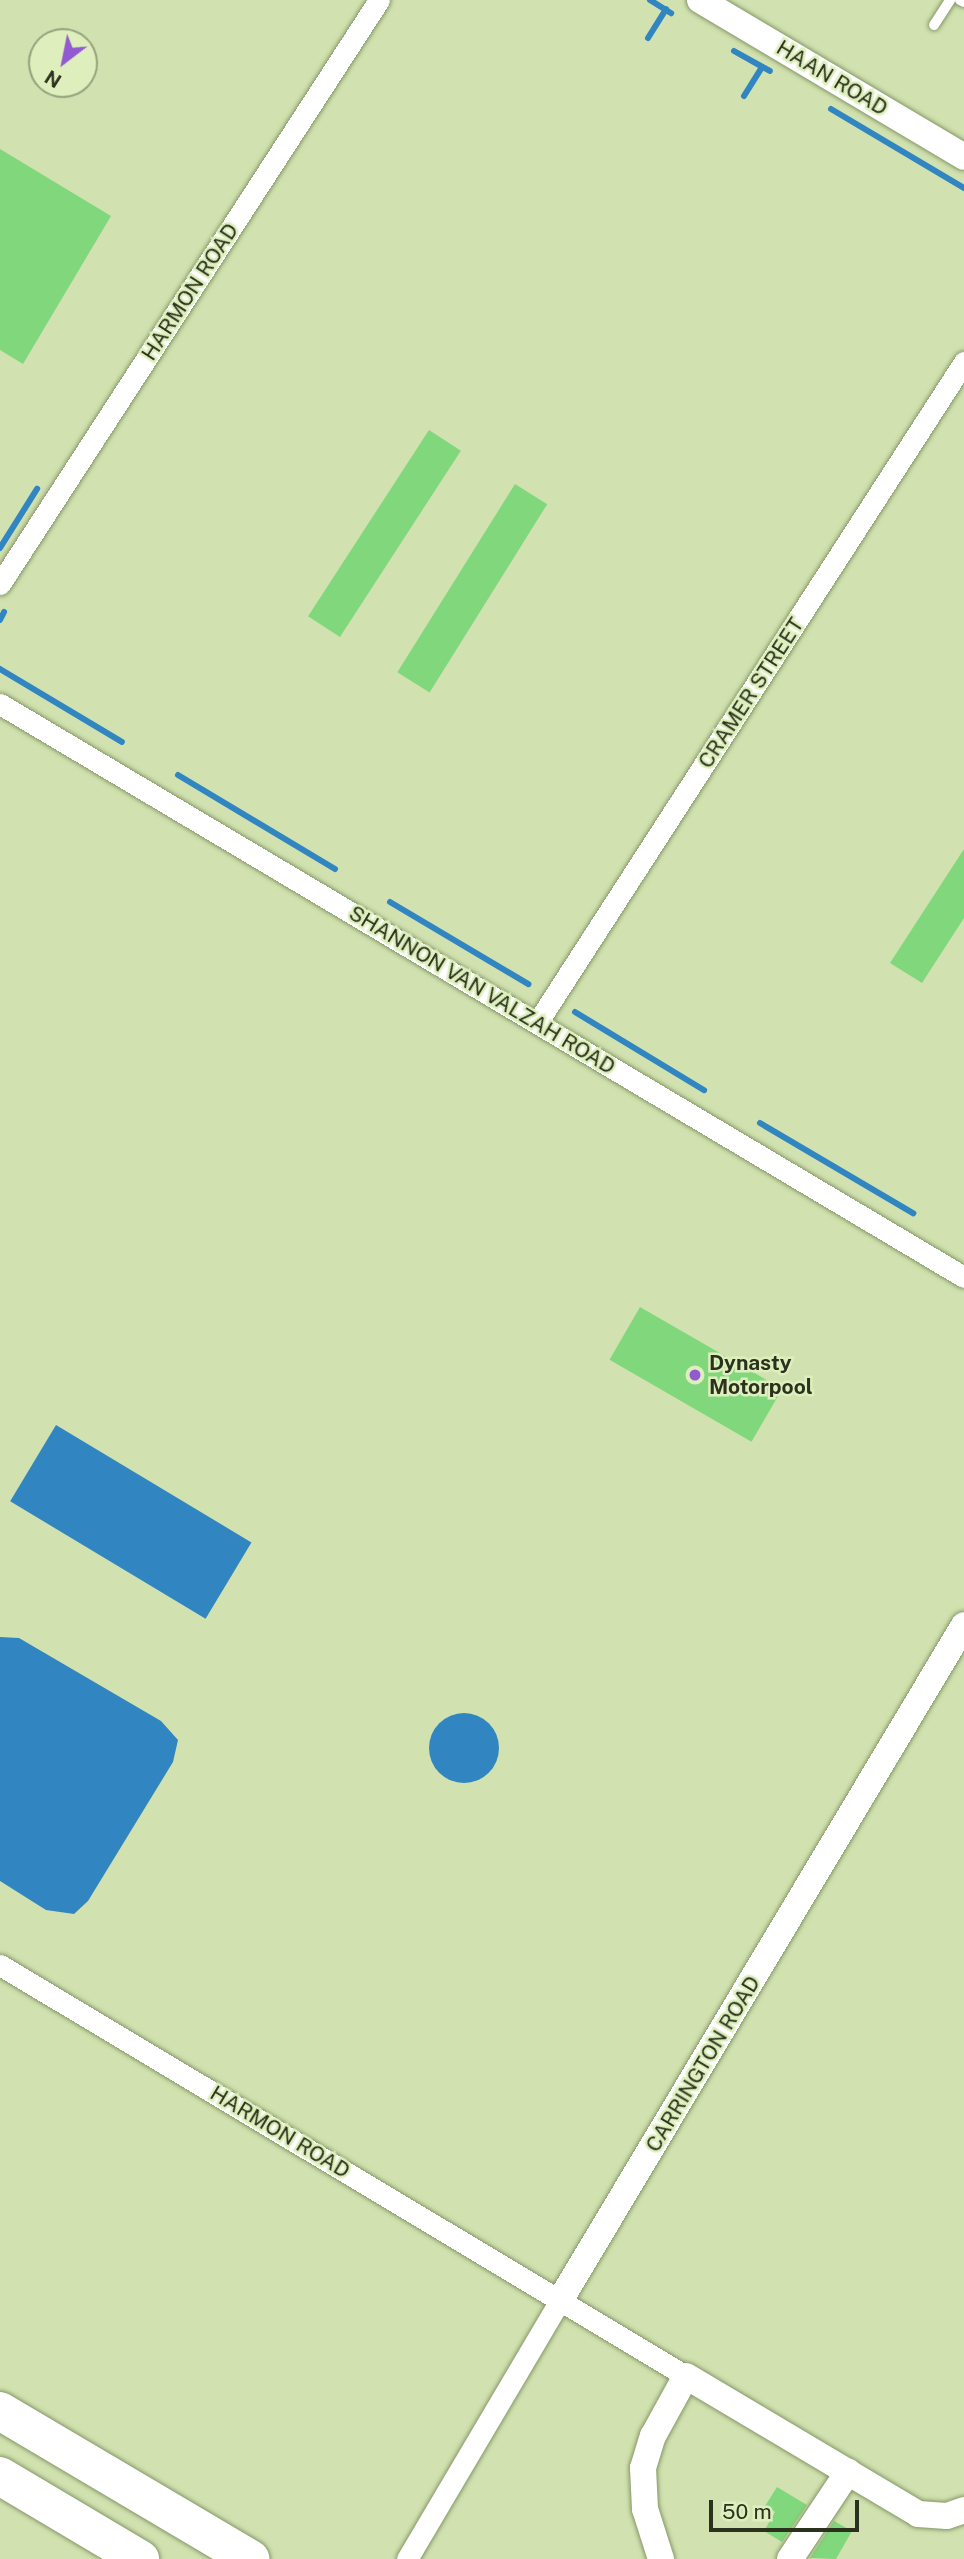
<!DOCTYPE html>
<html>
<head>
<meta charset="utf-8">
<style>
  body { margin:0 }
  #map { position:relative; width:964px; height:2559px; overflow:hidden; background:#d1e2b0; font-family:"Public Sans",sans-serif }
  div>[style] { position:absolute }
  .water>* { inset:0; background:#3186c1; transform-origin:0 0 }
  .round { border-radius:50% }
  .stream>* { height:6px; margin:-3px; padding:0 3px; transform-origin:3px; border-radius:3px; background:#3186c1 }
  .building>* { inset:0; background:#81d77c; transform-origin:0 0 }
  .roads { filter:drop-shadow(0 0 2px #879668) drop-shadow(0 0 2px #879668) }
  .service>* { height:10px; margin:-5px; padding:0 5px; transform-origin:5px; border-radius:5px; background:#fff }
  .minor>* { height:21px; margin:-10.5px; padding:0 10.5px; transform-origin:10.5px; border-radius:10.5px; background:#fff }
  .tertiary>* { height:26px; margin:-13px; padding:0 13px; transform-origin:13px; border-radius:13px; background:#fff }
  .motorway>* { height:38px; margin:-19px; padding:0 19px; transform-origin:19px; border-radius:19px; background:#fff }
  .dots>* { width:19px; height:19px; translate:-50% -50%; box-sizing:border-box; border:4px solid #deefbd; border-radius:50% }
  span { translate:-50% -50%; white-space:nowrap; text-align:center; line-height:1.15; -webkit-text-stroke:5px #deefbd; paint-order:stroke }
  .street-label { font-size:21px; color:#2a311d }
  .poi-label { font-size:21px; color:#2a311d; font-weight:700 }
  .left { translate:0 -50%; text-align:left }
  .north { position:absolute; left:28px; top:28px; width:70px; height:70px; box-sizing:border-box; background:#deefbd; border:2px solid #96a37d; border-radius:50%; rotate:212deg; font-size:19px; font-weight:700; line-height:28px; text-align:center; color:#2a311d }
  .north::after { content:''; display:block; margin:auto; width:24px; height:32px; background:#925ad1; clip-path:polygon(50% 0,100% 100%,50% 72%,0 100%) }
  .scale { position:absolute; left:709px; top:2500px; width:150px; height:32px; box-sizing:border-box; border:4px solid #2a311d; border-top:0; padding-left:9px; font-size:21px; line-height:24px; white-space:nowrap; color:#2a311d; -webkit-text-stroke:5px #deefbd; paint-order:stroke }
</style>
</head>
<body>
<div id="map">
  <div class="water">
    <i style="left:56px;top:1425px;width:228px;height:89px;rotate:31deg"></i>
    <i style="clip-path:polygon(0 1637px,19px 1638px,161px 1721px,178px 1740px,173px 1762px,88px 1901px,74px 1914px,46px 1910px,0 1881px)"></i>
    <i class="round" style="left:429px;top:1713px;width:70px;height:70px"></i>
  </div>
  <div class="stream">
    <i style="left:650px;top:0;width:25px;rotate:32deg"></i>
    <i style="left:648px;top:38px;width:34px;rotate:-58deg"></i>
    <i style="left:734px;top:51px;width:41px;rotate:29.1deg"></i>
    <i style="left:744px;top:96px;width:34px;rotate:-58deg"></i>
    <i style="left:831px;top:109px;width:155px;rotate:30.7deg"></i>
    <i style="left:0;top:548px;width:70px;rotate:-57.9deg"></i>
    <i style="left:0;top:620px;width:9px;rotate:-63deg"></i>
    <i style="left:0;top:669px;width:142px;rotate:30.9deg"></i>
    <i style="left:178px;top:775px;width:183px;rotate:30.9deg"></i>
    <i style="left:390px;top:902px;width:161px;rotate:30.7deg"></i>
    <i style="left:575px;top:1012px;width:151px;rotate:31.2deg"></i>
    <i style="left:760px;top:1123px;width:178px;rotate:30.5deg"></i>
  </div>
  <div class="building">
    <i style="clip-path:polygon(0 149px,111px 216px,23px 364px,0 350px)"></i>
    <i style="left:429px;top:430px;width:38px;height:222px;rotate:33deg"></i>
    <i style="left:515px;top:484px;width:38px;height:222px;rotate:32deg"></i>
    <i style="clip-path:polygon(964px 849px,964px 918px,922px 983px,890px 963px)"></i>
    <i style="left:640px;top:1307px;width:164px;height:61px;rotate:30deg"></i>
    <i style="clip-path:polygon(777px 2487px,807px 2505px,782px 2542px,764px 2531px,775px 2512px,765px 2506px)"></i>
    <i style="clip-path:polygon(834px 2521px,852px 2531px,836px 2559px,810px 2558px)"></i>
  </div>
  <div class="roads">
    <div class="service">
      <i style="left:960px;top:0;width:4px;rotate:27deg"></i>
      <i style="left:934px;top:25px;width:30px;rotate:-57deg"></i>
    </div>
    <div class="minor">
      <i style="left:0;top:584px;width:696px;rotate:-57.02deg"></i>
      <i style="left:0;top:704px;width:1121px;rotate:30.73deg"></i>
      <i style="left:537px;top:1023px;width:787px;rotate:-57.14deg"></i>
      <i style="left:0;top:1965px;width:800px;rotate:30.93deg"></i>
      <i style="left:407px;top:2559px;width:302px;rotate:-59.4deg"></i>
    </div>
    <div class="tertiary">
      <i style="left:700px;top:0;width:307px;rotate:30.7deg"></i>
      <i style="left:561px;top:2299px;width:785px;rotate:-59.12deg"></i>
      <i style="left:661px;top:2559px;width:52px;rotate:-107.7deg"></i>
      <i style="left:645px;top:2509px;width:41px;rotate:-92.8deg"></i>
      <i style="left:643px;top:2468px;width:34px;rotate:-73deg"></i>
      <i style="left:653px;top:2436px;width:68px;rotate:-61.2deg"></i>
      <i style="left:686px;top:2376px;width:270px;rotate:30.7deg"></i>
      <i style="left:918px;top:2514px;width:29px;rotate:4deg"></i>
      <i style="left:947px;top:2516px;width:18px;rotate:-19deg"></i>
      <i style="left:790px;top:2559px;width:105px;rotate:-56.3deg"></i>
    </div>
    <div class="motorway">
      <i style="left:0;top:2411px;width:291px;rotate:30.6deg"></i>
      <i style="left:0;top:2476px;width:163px;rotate:30.7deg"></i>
    </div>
  </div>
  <div class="dots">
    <i style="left:695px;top:1375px;background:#925ad1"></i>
  </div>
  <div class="street-label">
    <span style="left:832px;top:78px;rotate:31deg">HAAN ROAD</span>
    <span style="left:190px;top:292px;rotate:-57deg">HARMON ROAD</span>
    <span style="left:751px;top:693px;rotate:-57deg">CRAMER STREET</span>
    <span style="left:482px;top:990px;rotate:31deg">SHANNON VAN VALZAH ROAD</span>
    <span style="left:703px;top:2064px;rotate:-59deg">CARRINGTON ROAD</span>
    <span style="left:280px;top:2132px;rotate:31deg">HARMON ROAD</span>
  </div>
  <div class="poi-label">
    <span class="left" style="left:709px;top:1375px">Dynasty<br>Motorpool</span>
  </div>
  <div class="north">N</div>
  <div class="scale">50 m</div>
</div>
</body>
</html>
